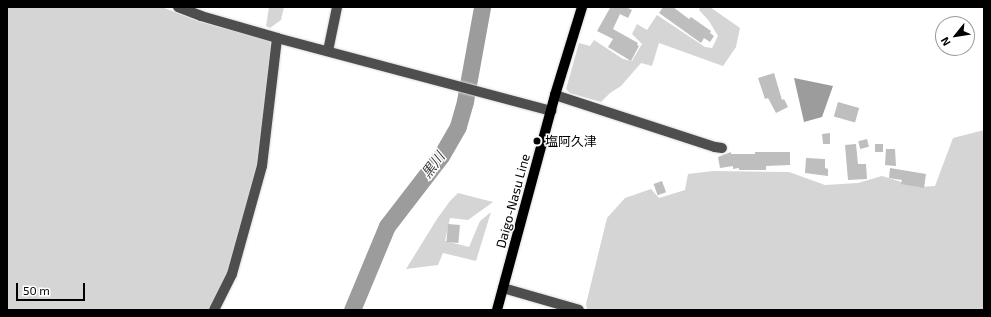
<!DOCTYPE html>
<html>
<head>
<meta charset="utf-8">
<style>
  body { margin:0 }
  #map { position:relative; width:991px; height:317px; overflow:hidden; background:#fff; font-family:"Exo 2","Noto Sans JP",sans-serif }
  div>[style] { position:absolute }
  .green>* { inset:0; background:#d5d5d5 }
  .water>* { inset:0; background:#9c9c9c }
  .river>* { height:17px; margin:-8.5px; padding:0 8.5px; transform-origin:8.5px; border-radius:8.5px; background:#9c9c9c }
  .building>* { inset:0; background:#bebebe; transform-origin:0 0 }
  .roads { filter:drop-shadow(0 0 1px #dbdbdb) drop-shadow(0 0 1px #dbdbdb) }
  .minor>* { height:10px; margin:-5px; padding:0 5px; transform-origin:5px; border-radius:5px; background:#4e4e4e }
  .major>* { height:10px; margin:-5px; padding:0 5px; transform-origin:5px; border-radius:5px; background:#000 }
  .dots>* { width:11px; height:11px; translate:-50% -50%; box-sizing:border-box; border:2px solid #fff; border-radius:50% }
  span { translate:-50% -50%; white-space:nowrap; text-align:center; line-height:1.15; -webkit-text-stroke:3px #fff; paint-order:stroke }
  .poi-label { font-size:13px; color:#000 }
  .left { translate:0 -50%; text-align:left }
  .street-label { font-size:13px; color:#000 }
  .water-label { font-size:14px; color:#3d3d3d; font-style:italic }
  .frame { position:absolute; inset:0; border:8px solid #000; pointer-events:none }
  .north { position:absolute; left:935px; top:16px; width:40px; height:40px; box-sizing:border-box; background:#fff; border:1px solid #999; border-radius:50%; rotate:240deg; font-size:11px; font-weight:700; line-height:16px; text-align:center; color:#000 }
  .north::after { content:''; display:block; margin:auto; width:14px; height:18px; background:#000; clip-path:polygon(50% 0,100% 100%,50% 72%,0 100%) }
  .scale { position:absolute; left:16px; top:283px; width:69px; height:18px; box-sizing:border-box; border:2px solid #000; border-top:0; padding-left:5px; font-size:12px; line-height:14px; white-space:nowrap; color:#000; -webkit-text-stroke:3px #fff; paint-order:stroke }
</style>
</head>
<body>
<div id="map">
  <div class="green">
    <i style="clip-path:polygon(7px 7px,162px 7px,200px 22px,269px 40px,273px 50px,261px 161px,230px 270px,210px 310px,7px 310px)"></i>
    <i style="clip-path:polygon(269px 7px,284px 7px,281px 20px,270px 28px,266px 26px)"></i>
    <i style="clip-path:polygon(700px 7px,710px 7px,740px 28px,736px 47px,723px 66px,659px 43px,652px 66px,641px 63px,621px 86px,610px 93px,601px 102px,570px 93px,566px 89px,579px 43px,590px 46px,594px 40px,623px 59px,632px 61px,642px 44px,632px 34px,637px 24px,647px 30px,657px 15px,705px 47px,712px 48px,718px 36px,709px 21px,699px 10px)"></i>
    <i style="clip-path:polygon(984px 130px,984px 310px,587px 310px,586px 304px,607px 218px,625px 198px,651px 189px,659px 198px,685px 190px,688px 174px,713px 171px,789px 172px,825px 185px,858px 183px,882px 176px,918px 187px,935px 186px,953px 138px)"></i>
    <i style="clip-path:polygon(458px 193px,493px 202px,468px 220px,450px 218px,445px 241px,469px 247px,480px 221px,491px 212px,476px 261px,443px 253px,438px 265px,406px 269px,437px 219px,450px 201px)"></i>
  </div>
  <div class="water">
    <i style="clip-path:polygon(794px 78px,833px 86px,822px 117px,804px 122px)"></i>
  </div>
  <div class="river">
    <i style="left:352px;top:310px;width:91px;rotate:-67.4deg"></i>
    <i style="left:387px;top:226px;width:88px;rotate:-52.4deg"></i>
    <i style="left:441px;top:156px;width:34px;rotate:-60deg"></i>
    <i style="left:458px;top:126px;width:26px;rotate:-74deg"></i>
    <i style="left:465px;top:101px;width:96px;rotate:-79.7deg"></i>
  </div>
  <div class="building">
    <i style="clip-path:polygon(608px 7px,626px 7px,632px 10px,628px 18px,620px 14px,613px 29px,638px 43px,637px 45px,639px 46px,631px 61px,608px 47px,613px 39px,597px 31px,610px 8px)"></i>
    <i style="clip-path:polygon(663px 7px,673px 7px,689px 19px,691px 17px,711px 31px,710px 33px,714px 36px,710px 42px,704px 38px,701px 43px,659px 13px)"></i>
    <i style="clip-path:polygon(774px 73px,782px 100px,784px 99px,788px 107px,776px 113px,768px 98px,765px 99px,758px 78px)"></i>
    <i style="left:838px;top:102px;width:22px;height:15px;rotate:16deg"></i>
    <i style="clip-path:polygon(830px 133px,830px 144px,823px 144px,822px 134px)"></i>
    <i style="left:867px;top:139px;width:8px;height:9px;rotate:76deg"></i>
    <i style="clip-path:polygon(856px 144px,858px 164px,866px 164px,867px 179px,848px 180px,845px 145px)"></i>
    <i style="left:875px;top:144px;width:8px;height:8px"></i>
    <i style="clip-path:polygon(886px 149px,895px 149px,896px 166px,885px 165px)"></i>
    <i style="clip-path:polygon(731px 152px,731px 154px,755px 154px,755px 152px,790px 152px,790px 165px,766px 166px,766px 170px,739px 170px,739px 168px,733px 169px,733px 166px,720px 168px,718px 157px)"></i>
    <i style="clip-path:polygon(806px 158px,825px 159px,825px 168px,828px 169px,828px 176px,805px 173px)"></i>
    <i style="clip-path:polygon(890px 168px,926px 174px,924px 188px,901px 184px,902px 180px,889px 178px)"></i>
    <i style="left:662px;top:181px;width:12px;height:9px;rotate:70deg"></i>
    <i style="left:448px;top:224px;width:12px;height:18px;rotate:5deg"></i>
  </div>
  <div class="roads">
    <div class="minor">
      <i style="left:178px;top:7px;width:25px;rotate:21deg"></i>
      <i style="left:201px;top:16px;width:79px;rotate:16.1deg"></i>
      <i style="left:277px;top:38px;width:284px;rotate:14.9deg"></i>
      <i style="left:328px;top:51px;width:45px;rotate:-78.4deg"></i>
      <i style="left:555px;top:95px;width:168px;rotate:18deg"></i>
      <i style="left:715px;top:147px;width:7px;rotate:8deg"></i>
      <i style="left:503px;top:288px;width:79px;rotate:16.1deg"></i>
      <i style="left:214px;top:310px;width:40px;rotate:-63.4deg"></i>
      <i style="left:232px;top:274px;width:112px;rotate:-74.5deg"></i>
      <i style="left:262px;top:166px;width:129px;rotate:-83.3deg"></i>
    </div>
    <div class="major">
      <i style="left:497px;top:310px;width:223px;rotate:-74.9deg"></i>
      <i style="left:555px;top:95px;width:92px;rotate:-72.9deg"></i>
    </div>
  </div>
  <div class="dots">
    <i style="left:537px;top:141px;background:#000"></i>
  </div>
  <div class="poi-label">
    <span class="left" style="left:545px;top:141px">塩阿久津</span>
  </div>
  <div class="street-label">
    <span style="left:513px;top:201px;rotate:-75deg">Daigo-Nasu Line</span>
  </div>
  <div class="water-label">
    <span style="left:433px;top:165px;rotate:-54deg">黒川</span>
  </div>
  <div class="frame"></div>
  <div class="north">N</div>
  <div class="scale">50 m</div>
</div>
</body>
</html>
